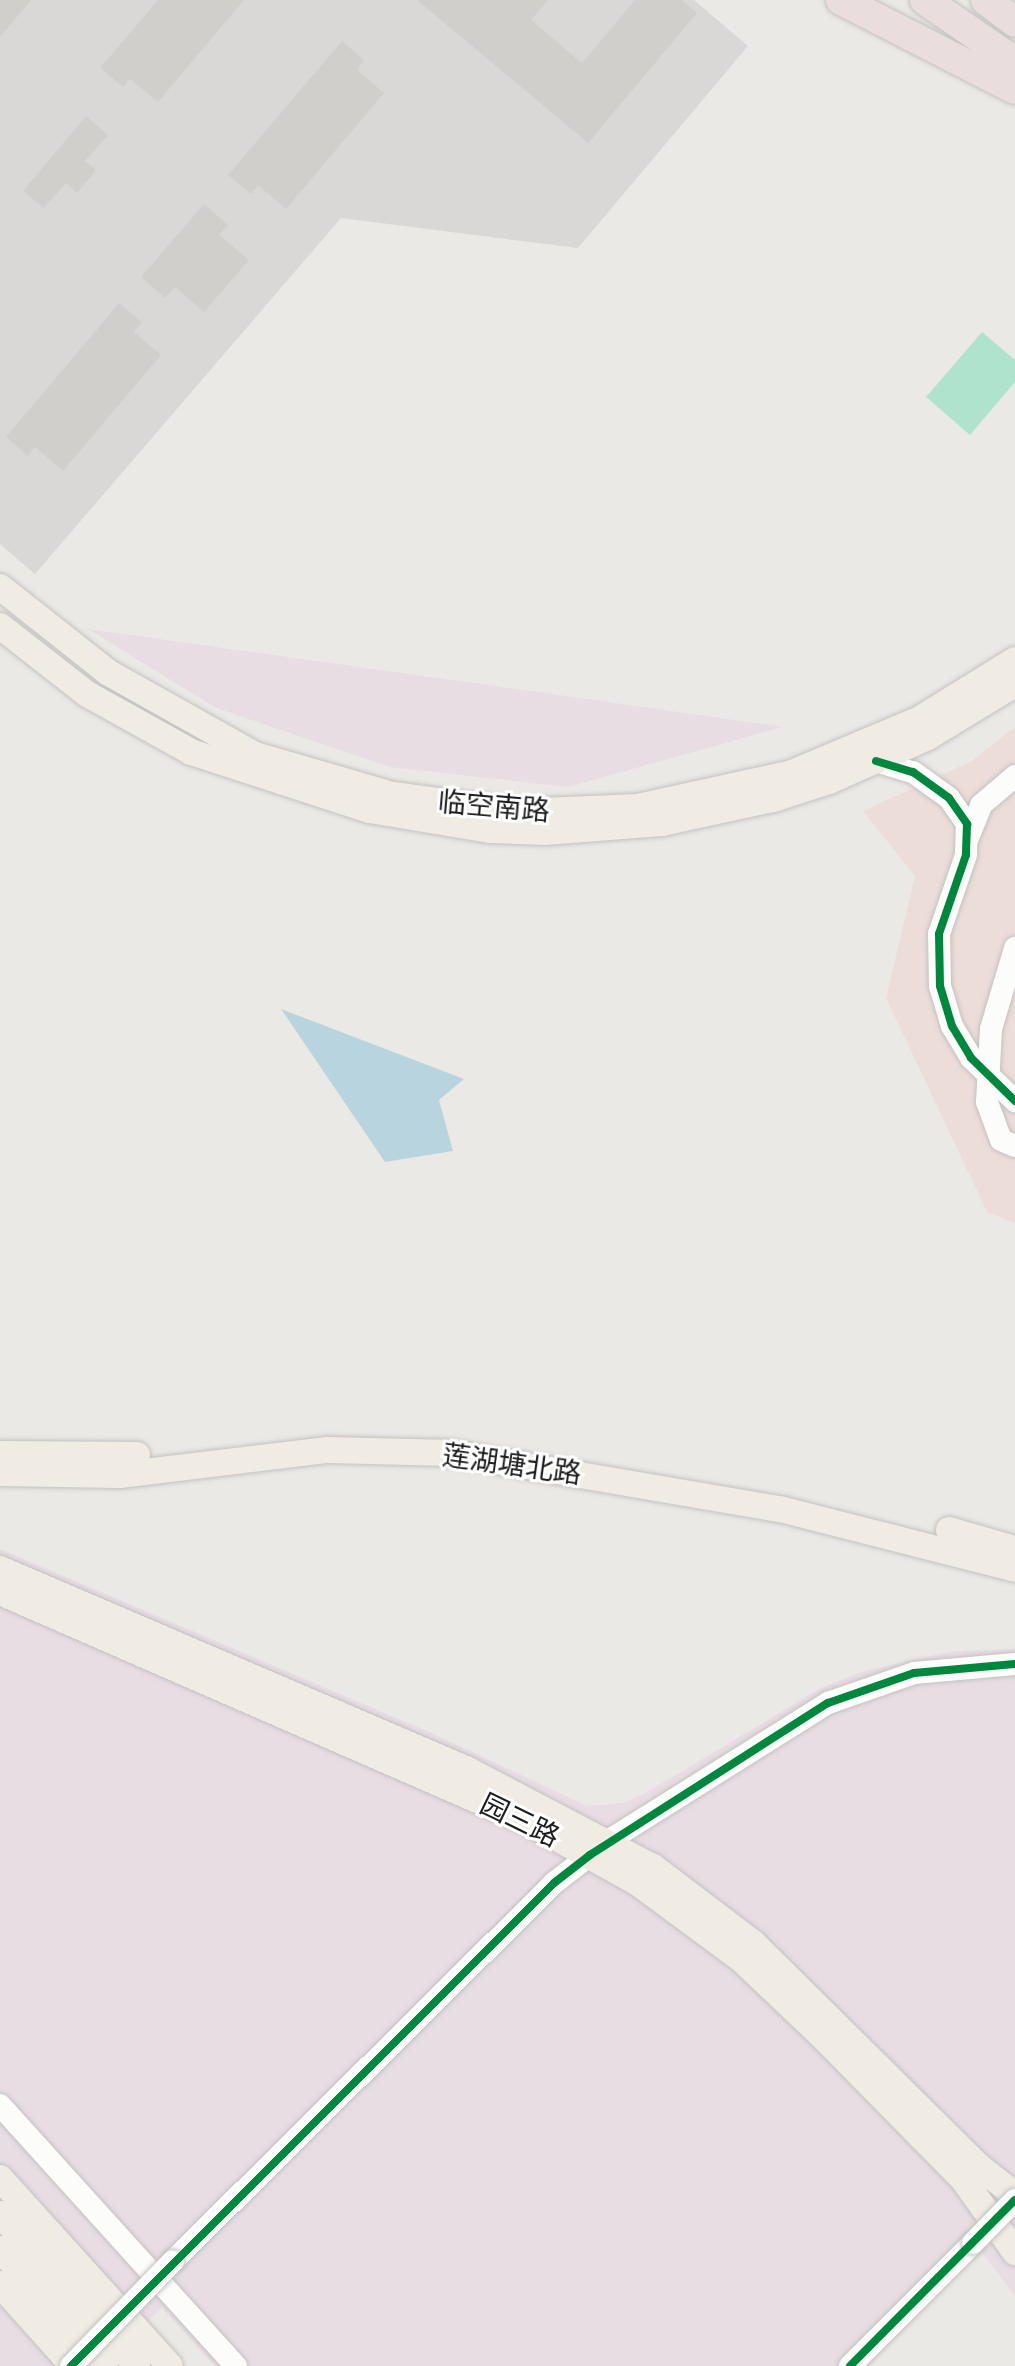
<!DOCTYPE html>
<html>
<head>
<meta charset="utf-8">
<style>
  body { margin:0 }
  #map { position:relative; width:1015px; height:2366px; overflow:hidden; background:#ebe9e5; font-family:"Archivo Narrow","Noto Sans SC",sans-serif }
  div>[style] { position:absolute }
  .residential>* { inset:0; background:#dad8d6 }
  .commercial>* { inset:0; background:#edddd9 }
  .industrial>* { inset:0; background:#e9dde4 }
  .pitch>* { inset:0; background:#b0e3ce }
  .water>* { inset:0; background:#b8d5df }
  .building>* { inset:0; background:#d1cfcc }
  .roads { filter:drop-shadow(0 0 2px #c3c2c1) drop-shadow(0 0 2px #c3c2c1) }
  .minor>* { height:22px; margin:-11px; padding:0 11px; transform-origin:11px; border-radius:11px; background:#fcfcfb }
  .major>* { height:26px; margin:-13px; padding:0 13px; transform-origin:13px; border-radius:13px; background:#f0ebe3 }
  .highway>* { height:30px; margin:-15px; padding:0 15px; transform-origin:15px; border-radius:15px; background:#e9ddde }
  .bridges { filter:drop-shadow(0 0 2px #c3c2c1) drop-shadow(0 0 2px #c3c2c1) }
  .minor-bridge>* { height:22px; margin:-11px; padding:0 11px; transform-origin:11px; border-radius:11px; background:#fcfcfb }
  .cycleway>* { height:8px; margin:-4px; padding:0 4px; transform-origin:4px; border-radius:4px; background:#00873e }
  span { translate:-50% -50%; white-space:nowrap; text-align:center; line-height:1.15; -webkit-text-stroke:6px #fff; paint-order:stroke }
  .street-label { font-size:28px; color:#1c1c1c }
</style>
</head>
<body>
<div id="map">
  <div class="residential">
    <i style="clip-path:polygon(0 0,694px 0,748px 46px,578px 248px,341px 218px,35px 574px,0 544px)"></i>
  </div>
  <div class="commercial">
    <i style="clip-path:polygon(1015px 727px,1015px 1223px,987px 1212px,886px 998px,915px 876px,863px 811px,972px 761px)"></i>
  </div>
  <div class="industrial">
    <i style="clip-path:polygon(88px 629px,481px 684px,783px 727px,568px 787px,390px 767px,216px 708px)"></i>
    <i style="clip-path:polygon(0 1549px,434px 1734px,587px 1806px,623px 1803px,644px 1794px,821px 1688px,861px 1672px,954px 1651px,1015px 1649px,1015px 2296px,980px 2250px,867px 2366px,215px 2366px,162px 2307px,105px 2366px,0 2366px)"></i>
  </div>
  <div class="pitch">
    <i style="clip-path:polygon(982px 332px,1015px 360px,1015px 382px,970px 435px,926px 397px)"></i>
  </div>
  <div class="water">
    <i style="clip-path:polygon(281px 1009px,464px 1079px,439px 1100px,453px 1151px,385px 1162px)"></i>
  </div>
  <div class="building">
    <i style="clip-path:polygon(0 0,31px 0,0 37px)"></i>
    <i style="clip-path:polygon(158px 0,244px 0,158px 102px,130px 79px,123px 87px,100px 68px)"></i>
    <i style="clip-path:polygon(417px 0,548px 0,531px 20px,582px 63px,635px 0,682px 0,697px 13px,588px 143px)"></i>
    <i style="clip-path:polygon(342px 41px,364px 60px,357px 70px,384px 93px,286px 209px,258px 185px,251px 194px,228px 175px)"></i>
    <i style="clip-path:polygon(86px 116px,108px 135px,85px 161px,96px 170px,77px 193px,66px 183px,44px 208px,23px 191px)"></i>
    <i style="clip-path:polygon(204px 204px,228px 225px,219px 235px,249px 260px,204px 312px,175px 287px,165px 298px,141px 277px)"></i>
    <i style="clip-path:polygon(119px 303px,142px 322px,134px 332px,161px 355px,63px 471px,35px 447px,28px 456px,6px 437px)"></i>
  </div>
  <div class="roads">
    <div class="minor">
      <i style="left:876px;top:761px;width:39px;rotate:17deg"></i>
      <i style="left:913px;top:772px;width:44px;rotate:35.8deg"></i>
      <i style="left:949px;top:798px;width:32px;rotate:55deg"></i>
      <i style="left:967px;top:824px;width:31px;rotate:92deg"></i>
      <i style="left:966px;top:855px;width:83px;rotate:108.9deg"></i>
      <i style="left:939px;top:934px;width:52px;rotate:88.9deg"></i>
      <i style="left:940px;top:986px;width:42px;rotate:73.3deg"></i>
      <i style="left:952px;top:1026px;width:37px;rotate:59deg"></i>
      <i style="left:971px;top:1058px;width:62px;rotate:44.3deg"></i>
      <i style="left:968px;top:838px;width:35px;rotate:-68deg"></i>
      <i style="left:981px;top:805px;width:45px;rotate:-40.5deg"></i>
      <i style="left:1015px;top:948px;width:84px;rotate:106.5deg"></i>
      <i style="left:991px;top:1029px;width:73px;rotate:93.1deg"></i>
      <i style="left:987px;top:1102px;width:40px;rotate:69.8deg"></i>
      <i style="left:1001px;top:1140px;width:15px;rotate:23deg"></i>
      <i style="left:0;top:2105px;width:352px;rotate:47.9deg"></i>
      <i style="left:173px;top:2261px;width:537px;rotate:-44.77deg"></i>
      <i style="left:554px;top:1883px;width:68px;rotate:-37.9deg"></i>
      <i style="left:608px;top:1841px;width:260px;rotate:-32.1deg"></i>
      <i style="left:828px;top:1703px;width:91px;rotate:-19.2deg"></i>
      <i style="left:914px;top:1673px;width:101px;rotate:-5.1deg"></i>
      <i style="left:850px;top:2366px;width:174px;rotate:-45deg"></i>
    </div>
    <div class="major">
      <i style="left:0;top:587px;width:139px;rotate:38.3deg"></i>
      <i style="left:109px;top:673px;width:167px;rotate:29.3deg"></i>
      <i style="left:255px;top:755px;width:144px;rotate:16.2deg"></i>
      <i style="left:393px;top:795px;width:126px;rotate:7.7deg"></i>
      <i style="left:518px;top:812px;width:120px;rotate:-2.4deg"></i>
      <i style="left:638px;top:807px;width:158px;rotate:-12.4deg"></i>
      <i style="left:792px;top:773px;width:139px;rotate:-22.9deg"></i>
      <i style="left:920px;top:719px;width:112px;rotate:-31.8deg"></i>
      <i style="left:0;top:626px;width:110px;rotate:38deg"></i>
      <i style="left:87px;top:694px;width:119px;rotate:29.1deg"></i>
      <i style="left:191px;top:752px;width:188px;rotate:18deg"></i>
      <i style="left:370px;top:810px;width:123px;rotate:9.4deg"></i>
      <i style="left:491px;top:830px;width:54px;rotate:2.1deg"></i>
      <i style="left:545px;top:832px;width:117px;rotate:-4.4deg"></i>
      <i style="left:662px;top:823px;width:114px;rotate:-12.2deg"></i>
      <i style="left:773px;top:799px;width:59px;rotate:-17.8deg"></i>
      <i style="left:829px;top:781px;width:108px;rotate:-24deg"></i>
      <i style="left:928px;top:737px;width:102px;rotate:-31.3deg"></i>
      <i style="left:0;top:1454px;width:137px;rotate:0.4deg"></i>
      <i style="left:0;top:1473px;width:120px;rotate:1deg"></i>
      <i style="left:120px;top:1475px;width:209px;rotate:-6.9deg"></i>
      <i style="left:328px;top:1450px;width:123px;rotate:1.4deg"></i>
      <i style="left:451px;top:1453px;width:334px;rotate:9.7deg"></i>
      <i style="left:780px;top:1509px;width:243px;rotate:14.3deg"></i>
      <i style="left:949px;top:1530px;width:69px;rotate:16.1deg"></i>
      <i style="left:0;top:1569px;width:509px;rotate:23.24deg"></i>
      <i style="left:468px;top:1770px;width:209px;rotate:27.7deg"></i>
      <i style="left:653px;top:1867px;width:126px;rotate:37.2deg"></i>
      <i style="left:753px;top:1943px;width:315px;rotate:44.7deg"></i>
      <i style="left:977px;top:2165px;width:48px;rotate:38.3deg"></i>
      <i style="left:0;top:1592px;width:576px;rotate:23.54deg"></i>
      <i style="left:528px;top:1822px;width:126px;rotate:29deg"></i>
      <i style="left:638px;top:1883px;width:128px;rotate:36.4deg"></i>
      <i style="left:741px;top:1959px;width:109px;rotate:43.5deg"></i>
      <i style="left:820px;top:2034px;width:204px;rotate:45.4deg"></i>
      <i style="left:963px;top:2179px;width:90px;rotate:54.5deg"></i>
      <i style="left:0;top:2178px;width:253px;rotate:47.9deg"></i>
      <i style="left:0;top:2214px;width:205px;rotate:48deg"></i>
      <i style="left:0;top:2249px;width:157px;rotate:48.1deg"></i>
      <i style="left:0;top:2284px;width:110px;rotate:48.3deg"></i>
    </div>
    <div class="highway">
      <i style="left:841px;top:0;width:195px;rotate:27.1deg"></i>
      <i style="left:925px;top:0;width:109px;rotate:34.6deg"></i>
      <i style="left:986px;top:0;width:36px;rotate:37deg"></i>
    </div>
  </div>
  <div class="bridges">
    <div class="minor-bridge">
      <i style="left:973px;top:2243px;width:60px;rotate:-45.7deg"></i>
      <i style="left:71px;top:2366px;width:146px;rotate:-45.8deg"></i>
    </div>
  </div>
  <div class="cycleway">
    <i style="left:876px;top:761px;width:39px;rotate:17deg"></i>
    <i style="left:913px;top:772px;width:44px;rotate:35.8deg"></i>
    <i style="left:949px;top:798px;width:32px;rotate:55deg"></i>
    <i style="left:967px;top:824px;width:31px;rotate:92deg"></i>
    <i style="left:966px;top:855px;width:83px;rotate:108.9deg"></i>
    <i style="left:939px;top:934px;width:52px;rotate:88.9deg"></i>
    <i style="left:940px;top:986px;width:42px;rotate:73.3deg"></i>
    <i style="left:952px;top:1026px;width:37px;rotate:59deg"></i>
    <i style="left:971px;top:1058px;width:62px;rotate:44.3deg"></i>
    <i style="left:71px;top:2366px;width:683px;rotate:-45deg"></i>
    <i style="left:554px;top:1883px;width:46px;rotate:-37.9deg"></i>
    <i style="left:590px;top:1855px;width:282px;rotate:-32.6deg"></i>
    <i style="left:828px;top:1703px;width:91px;rotate:-19.2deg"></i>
    <i style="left:914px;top:1673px;width:101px;rotate:-5.1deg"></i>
    <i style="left:850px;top:2366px;width:234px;rotate:-45.2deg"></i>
  </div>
  <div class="street-label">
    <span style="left:494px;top:806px;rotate:5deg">临空南路</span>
    <span style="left:512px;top:1464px;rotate:8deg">莲湖塘北路</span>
    <span style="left:520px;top:1820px;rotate:26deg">园三路</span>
  </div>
</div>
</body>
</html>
